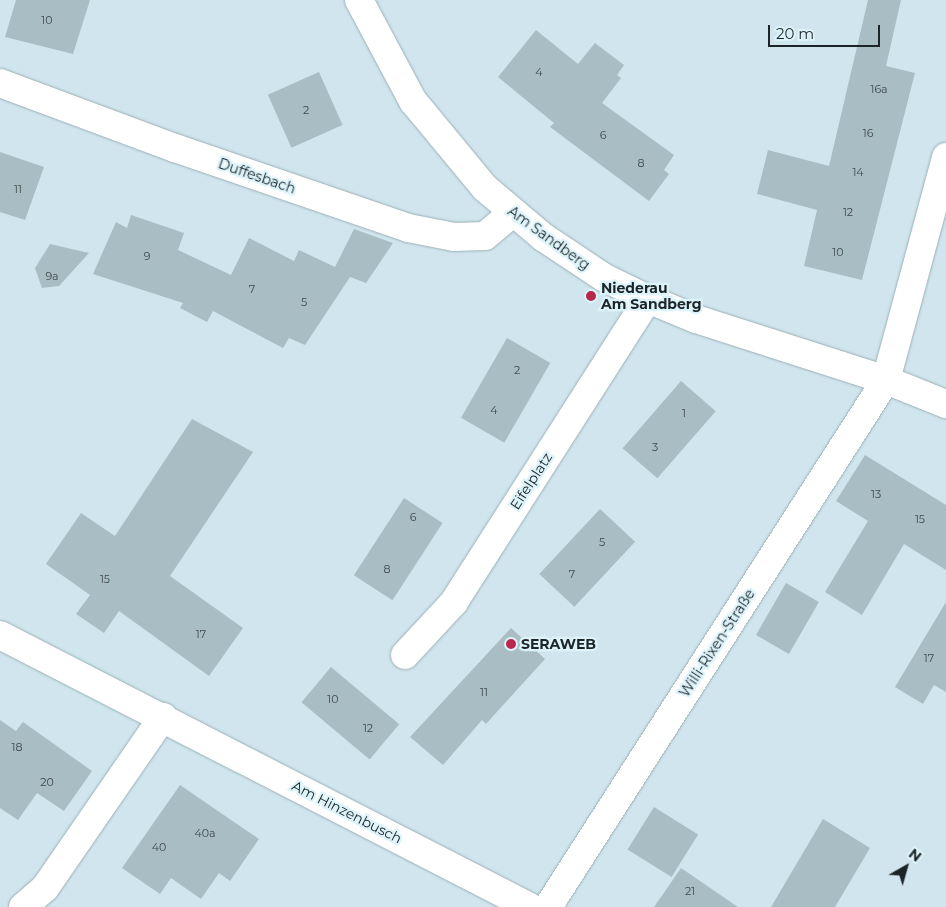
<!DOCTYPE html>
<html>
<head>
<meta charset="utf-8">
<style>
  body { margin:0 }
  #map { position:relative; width:946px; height:907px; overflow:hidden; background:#d0e5ed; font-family:Montserrat,sans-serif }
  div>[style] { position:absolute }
  .building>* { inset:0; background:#a9bdc5; transform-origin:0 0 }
  .roads { filter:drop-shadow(0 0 1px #9bafb7) drop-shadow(0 0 1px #9bafb7) }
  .minor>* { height:28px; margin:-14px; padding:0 14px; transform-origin:14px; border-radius:14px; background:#fff }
  .secondary>* { height:28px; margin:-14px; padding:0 14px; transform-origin:14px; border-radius:14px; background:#fff }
  .dots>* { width:14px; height:14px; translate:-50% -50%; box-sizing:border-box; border:2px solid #ddf3fa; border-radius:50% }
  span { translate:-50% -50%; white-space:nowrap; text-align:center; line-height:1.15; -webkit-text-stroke:4.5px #ddf3fa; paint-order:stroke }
  .number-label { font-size:11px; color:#3f4a4e }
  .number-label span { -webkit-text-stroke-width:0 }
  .street-label { font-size:14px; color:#1c2427 }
  .poi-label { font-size:14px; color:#1c2427; font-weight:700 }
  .left { translate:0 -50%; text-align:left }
  .north { position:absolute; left:881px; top:842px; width:50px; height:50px; -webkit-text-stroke:4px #ddf3fa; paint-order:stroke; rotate:38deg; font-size:14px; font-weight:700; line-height:20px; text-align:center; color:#1c2427 }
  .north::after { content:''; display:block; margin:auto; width:18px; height:22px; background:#1c2427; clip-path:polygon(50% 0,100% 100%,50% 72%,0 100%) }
  .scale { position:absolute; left:768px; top:25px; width:112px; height:22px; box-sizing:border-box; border:2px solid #1c2427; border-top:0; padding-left:6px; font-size:15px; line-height:18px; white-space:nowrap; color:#1c2427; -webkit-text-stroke:4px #ddf3fa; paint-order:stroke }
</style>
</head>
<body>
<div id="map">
  <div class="building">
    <i style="clip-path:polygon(16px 0,90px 0,73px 54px,5px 37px)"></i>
    <i style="clip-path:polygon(868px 0,901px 0,886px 66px,915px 73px,862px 280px,804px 266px,817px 210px,757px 194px,768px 150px,829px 166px)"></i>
    <i style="clip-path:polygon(536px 30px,578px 64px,595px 43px,624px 65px,617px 75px,621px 78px,602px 103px,674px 155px,664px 170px,669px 174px,649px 201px,550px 127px,554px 123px,498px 77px)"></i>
    <i style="left:319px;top:72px;width:58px;height:56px;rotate:66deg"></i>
    <i style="clip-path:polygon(0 152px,44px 167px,25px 220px,0 212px)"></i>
    <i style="clip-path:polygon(131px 215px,184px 233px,178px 250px,231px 275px,249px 238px,294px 261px,299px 250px,335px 267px,354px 229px,393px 243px,366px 283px,350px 277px,305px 345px,289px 338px,283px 348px,213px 311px,207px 322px,180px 308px,183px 303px,93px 274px,116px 222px,127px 228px)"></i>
    <i style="clip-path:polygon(50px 244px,89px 253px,59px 286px,42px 288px,35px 268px)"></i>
    <i style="left:507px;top:338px;width:50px;height:92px;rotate:30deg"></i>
    <i style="left:681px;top:381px;width:46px;height:89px;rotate:41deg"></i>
    <i style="clip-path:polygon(192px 419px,253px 452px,170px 576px,243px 628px,209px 676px,119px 611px,104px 633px,76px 614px,90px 595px,46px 564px,81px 513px,115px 536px)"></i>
    <i style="clip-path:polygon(865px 455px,946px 505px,946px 570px,904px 544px,862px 615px,825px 592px,868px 521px,836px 501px)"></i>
    <i style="left:404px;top:498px;width:46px;height:92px;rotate:33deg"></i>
    <i style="left:600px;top:509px;width:48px;height:89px;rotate:43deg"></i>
    <i style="left:786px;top:583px;width:38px;height:60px;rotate:30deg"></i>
    <i style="clip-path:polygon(946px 602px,946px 692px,934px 685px,923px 704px,895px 687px)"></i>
    <i style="clip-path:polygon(511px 628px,545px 659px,486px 724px,482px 720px,443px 765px,410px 737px)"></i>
    <i style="left:331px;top:667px;width:89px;height:46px;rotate:40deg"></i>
    <i style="clip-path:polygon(0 720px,16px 731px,23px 722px,92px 771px,64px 811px,37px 793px,18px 820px,0 808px)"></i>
    <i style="clip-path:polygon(180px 785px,259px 839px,230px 881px,219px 873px,201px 899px,171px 878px,160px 894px,122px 868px)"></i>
    <i style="left:654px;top:807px;width:52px;height:50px;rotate:32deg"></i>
    <i style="clip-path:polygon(823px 819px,870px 848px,835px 907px,771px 907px)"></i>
    <i style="clip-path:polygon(681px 868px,738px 907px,654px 907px)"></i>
  </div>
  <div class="roads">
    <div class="minor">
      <i style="left:0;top:83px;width:187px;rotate:20.4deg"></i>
      <i style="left:175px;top:148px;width:246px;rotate:18.9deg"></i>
      <i style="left:408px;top:228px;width:47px;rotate:11.1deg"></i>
      <i style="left:454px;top:237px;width:31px;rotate:-2deg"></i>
      <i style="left:485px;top:236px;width:35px;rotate:-40deg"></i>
      <i style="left:0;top:635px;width:596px;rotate:27.17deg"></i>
      <i style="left:405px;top:655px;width:72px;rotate:-47.2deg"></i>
      <i style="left:454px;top:602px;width:360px;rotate:-57.4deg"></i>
      <i style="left:23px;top:907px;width:29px;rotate:-41deg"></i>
      <i style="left:45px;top:888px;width:208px;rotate:-55.4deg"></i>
      <i style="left:548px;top:907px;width:626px;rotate:-57.33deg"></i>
      <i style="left:886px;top:380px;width:231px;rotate:-74.9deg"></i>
    </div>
    <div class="secondary">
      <i style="left:359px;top:0;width:115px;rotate:61.9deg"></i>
      <i style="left:413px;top:101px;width:113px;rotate:50.4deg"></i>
      <i style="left:485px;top:188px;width:76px;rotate:40.2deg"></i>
      <i style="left:543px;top:237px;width:72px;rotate:33.7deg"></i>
      <i style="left:603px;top:277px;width:50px;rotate:26.1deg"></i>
      <i style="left:648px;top:299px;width:52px;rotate:22.6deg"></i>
      <i style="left:696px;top:319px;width:200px;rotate:17.8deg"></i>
      <i style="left:886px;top:380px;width:65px;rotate:21.8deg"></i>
    </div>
  </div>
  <div class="dots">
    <i style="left:591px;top:296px;background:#b8284d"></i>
    <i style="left:511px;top:644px;background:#b8284d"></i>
  </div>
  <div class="number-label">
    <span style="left:47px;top:20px">10</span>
    <span style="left:539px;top:72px">4</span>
    <span style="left:879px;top:89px">16a</span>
    <span style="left:306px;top:110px">2</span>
    <span style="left:868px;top:133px">16</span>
    <span style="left:603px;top:135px">6</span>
    <span style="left:641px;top:163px">8</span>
    <span style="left:858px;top:172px">14</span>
    <span style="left:18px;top:189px">11</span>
    <span style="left:848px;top:212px">12</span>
    <span style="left:838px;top:252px">10</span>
    <span style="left:147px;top:256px">9</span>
    <span style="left:52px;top:276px">9a</span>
    <span style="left:252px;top:289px">7</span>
    <span style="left:304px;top:302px">5</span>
    <span style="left:517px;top:370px">2</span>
    <span style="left:494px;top:410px">4</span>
    <span style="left:684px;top:413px">1</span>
    <span style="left:655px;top:447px">3</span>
    <span style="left:876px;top:494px">13</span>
    <span style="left:413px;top:517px">6</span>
    <span style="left:920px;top:519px">15</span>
    <span style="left:602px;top:542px">5</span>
    <span style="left:387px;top:569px">8</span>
    <span style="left:572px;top:574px">7</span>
    <span style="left:105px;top:579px">15</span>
    <span style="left:201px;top:634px">17</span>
    <span style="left:929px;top:658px">17</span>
    <span style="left:484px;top:692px">11</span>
    <span style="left:333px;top:699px">10</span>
    <span style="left:368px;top:728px">12</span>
    <span style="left:17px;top:747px">18</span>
    <span style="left:47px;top:782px">20</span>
    <span style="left:205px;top:833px">40a</span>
    <span style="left:159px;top:847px">40</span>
    <span style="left:690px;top:891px">21</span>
  </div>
  <div class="street-label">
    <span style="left:257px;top:176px;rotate:19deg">Duffesbach</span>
    <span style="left:549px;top:238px;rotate:36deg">Am Sandberg</span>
    <span style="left:531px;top:481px;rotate:-57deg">Eifelplatz</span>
    <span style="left:717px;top:643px;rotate:-57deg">Willi-Rixen-Straße</span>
    <span style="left:347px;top:812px;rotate:27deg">Am Hinzenbusch</span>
  </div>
  <div class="poi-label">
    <span class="left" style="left:601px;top:296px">Niederau<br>Am Sandberg</span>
    <span class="left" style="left:521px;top:644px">SERAWEB</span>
  </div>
  <div class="north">N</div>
  <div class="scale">20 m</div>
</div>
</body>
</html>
